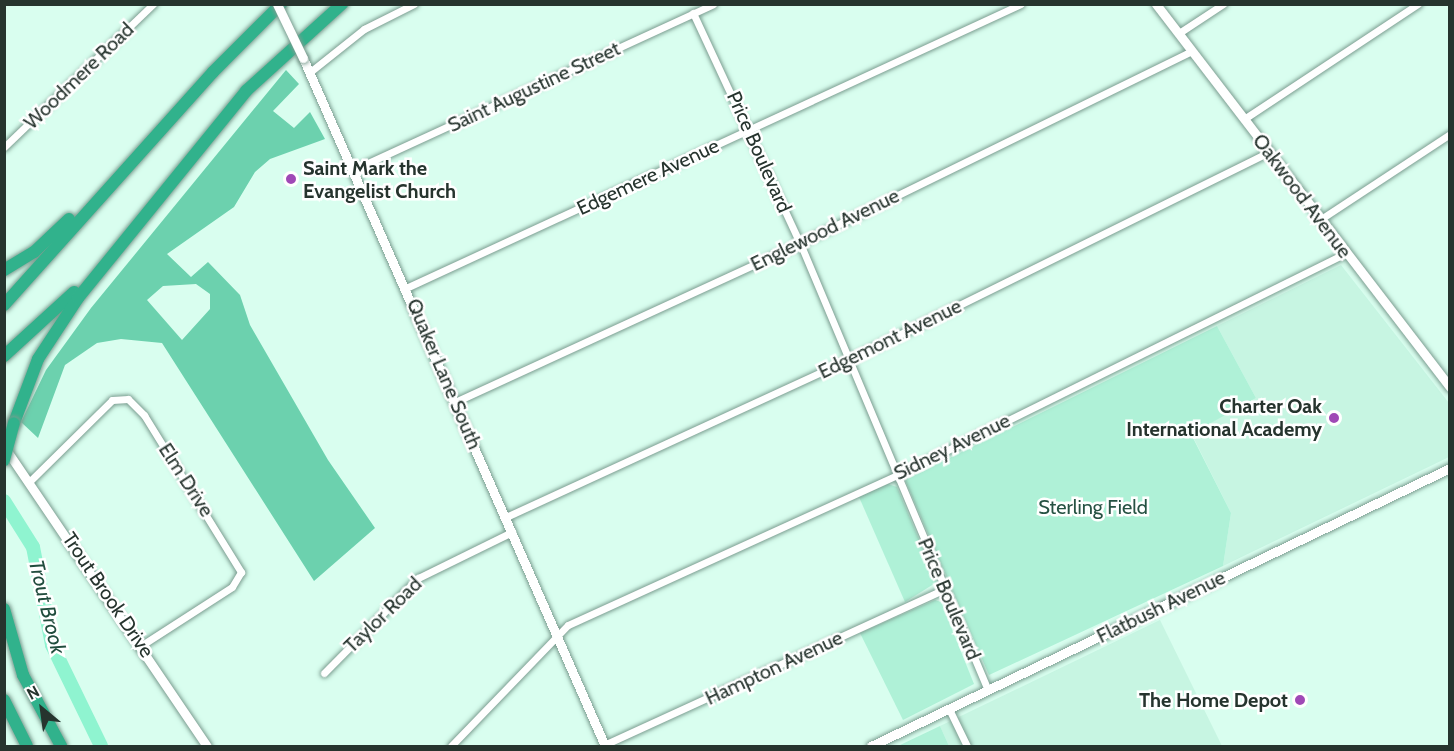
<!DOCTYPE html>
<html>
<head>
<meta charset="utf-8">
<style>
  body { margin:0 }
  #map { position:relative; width:1454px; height:751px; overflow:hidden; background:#d9feef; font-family:Cabin,sans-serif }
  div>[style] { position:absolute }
  .built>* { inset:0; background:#c7f5e2 }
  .green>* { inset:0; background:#aff1d7 }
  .forest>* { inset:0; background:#6cd1ae }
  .river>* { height:14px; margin:-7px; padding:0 7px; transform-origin:7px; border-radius:7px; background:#8ff4d0 }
  .roads { filter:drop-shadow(0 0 2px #7b9d90) drop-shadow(0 0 2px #7b9d90) }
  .street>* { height:7px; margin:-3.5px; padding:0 3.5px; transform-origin:3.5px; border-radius:3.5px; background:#fff }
  .secondary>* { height:9px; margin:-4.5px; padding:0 4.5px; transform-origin:4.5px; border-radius:4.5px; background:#fff }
  .highway>* { height:12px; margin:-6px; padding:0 6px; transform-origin:6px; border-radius:6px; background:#31b28c }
  .bridges { filter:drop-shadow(0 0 2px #7b9d90) drop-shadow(0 0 2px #7b9d90) }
  .secondary-bridge>* { height:9px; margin:-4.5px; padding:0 4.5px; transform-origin:4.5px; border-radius:4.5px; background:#fff }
  .highway-bridge>* { height:12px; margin:-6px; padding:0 6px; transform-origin:6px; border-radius:6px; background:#31b28c }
  .dots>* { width:16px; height:16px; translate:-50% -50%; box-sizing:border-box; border:3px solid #fff; border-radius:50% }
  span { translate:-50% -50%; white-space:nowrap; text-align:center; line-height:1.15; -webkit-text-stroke:5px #fff; paint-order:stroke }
  .street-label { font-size:20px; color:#26342e }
  .poi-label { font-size:20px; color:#26342e; font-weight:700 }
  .left { translate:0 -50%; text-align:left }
  .right { translate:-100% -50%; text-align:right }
  .park-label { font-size:20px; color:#265243 }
  .water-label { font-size:21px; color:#204c3d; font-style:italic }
  .frame { position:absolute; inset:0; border:6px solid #26342e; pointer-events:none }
  .north { position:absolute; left:12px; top:679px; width:60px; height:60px; -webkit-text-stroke:4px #fff; paint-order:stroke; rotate:331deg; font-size:16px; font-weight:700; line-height:24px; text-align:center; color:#26342e }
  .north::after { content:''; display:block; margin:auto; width:21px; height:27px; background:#26342e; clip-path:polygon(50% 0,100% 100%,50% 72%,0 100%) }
</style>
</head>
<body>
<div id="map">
  <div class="built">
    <i style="clip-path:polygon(1341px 265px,1449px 403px,1449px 457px,1223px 566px,1231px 513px,1191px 433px,1256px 398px,1217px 326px)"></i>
    <i style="clip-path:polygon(1160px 620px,1222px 746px,949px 746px,940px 726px)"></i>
  </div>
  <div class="green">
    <i style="clip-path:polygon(1217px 326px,1256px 398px,1191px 434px,1231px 513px,1223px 566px,989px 675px,905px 480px)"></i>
    <i style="clip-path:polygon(888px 484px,897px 487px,937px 582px,905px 602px,859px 497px)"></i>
    <i style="clip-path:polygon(935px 600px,941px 602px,974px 684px,903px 720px,860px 633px)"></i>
    <i style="clip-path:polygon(940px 726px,949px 746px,898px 746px)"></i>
  </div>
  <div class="forest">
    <i style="clip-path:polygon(evenodd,286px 70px,299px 84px,273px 111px,294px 128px,310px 112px,325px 139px,270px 159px,255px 172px,234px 207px,167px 254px,191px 277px,208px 262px,240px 295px,250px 325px,328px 460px,375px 528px,314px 581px,162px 343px,121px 339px,97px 343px,65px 365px,38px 438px,21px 422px,46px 370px,91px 308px,286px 70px,196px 284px,210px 294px,210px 309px,182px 340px,147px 300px,163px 286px,196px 284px)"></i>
  </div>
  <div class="river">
    <i style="left:4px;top:501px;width:54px;rotate:57.8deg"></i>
    <i style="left:33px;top:547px;width:100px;rotate:79deg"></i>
    <i style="left:52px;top:645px;width:112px;rotate:64.1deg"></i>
  </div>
  <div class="roads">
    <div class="street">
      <i style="left:693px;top:13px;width:254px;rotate:65.1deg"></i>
      <i style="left:800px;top:243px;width:485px;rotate:67.2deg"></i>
      <i style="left:1179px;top:33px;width:53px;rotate:-33.4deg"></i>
      <i style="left:310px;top:72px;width:69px;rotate:-38.5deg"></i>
      <i style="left:364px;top:29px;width:56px;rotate:-26.6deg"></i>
      <i style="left:1244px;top:119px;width:209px;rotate:-33.5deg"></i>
      <i style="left:4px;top:147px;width:207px;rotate:-43.8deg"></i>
      <i style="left:355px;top:169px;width:394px;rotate:-24.7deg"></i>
      <i style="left:1321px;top:219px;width:154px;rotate:-33.4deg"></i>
      <i style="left:406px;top:288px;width:677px;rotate:-24.79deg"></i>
      <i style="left:455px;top:402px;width:380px;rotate:-24.7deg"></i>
      <i style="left:800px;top:243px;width:436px;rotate:-26.1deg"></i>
      <i style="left:30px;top:481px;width:115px;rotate:-44.6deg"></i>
      <i style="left:112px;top:400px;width:16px;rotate:-4deg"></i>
      <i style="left:128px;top:399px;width:23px;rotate:45deg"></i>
      <i style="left:144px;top:415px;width:185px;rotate:58.3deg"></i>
      <i style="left:241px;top:572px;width:17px;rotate:121deg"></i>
      <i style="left:232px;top:587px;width:107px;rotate:147.2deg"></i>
      <i style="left:506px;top:517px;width:379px;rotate:-24.7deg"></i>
      <i style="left:850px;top:359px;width:467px;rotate:-26.3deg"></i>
      <i style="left:324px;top:673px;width:134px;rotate:-45.3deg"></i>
      <i style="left:418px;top:578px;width:105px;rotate:-26.1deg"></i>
      <i style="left:949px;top:709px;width:41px;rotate:64.1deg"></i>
      <i style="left:604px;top:745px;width:373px;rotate:-24.6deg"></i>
      <i style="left:451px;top:746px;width:168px;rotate:-46deg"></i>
      <i style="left:568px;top:625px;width:362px;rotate:-24.5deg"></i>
      <i style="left:897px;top:475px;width:501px;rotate:-26.31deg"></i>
    </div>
    <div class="secondary">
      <i style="left:1156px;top:4px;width:483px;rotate:52.5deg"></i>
      <i style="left:303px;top:58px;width:751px;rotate:66.3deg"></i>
      <i style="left:5px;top:448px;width:360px;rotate:55.9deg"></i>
      <i style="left:871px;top:746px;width:642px;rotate:-25.65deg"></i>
    </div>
    <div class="highway">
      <i style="left:4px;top:270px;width:35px;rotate:-31deg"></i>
      <i style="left:34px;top:252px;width:48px;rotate:-43.3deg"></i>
      <i style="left:4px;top:305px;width:313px;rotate:-48.1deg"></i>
      <i style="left:213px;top:72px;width:96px;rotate:-45deg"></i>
      <i style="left:4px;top:356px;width:95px;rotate:-42.4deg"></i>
      <i style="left:14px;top:423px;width:68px;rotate:-69.4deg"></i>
      <i style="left:38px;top:359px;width:73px;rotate:-56.7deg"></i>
      <i style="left:78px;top:298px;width:267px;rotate:-50.9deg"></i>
      <i style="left:246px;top:91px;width:130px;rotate:-42.2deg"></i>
      <i style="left:4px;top:609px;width:69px;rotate:73.9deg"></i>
      <i style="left:23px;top:675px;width:81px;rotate:61.8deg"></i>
      <i style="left:4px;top:700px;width:51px;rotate:63.4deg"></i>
    </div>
  </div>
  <div class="bridges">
    <div class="secondary-bridge">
      <i style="left:277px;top:4px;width:60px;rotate:64.3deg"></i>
    </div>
    <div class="highway-bridge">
      <i style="left:4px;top:460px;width:38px;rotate:-75deg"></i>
    </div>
  </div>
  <div class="dots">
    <i style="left:291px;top:179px;background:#9f49b6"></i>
    <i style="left:1334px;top:418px;background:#9f49b6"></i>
    <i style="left:1300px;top:700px;background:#9f49b6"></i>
  </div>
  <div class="street-label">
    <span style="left:79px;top:76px;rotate:-44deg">Woodmere Road</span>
    <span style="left:534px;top:87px;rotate:-25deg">Saint Augustine Street</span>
    <span style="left:759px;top:152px;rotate:66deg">Price Boulevard</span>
    <span style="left:648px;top:177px;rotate:-25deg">Edgemere Avenue</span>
    <span style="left:1302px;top:196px;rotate:53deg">Oakwood Avenue</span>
    <span style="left:825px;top:230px;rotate:-26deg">Englewood Avenue</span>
    <span style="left:890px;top:339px;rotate:-26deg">Edgemont Avenue</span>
    <span style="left:444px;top:374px;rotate:67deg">Quaker Lane South</span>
    <span style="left:952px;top:447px;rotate:-26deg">Sidney Avenue</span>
    <span style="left:186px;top:480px;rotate:57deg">Elm Drive</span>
    <span style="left:108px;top:595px;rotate:56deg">Trout Brook Drive</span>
    <span style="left:949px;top:599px;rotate:67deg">Price Boulevard</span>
    <span style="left:1161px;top:607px;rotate:-26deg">Flatbush Avenue</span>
    <span style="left:383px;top:615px;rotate:-44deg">Taylor Road</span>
    <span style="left:774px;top:668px;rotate:-25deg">Hampton Avenue</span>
  </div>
  <div class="poi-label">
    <span class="left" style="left:303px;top:180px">Saint Mark the<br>Evangelist Church</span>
    <span class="right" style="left:1322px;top:418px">Charter Oak<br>International Academy</span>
    <span class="right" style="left:1288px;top:700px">The Home Depot</span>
  </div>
  <div class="park-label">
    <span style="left:1093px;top:507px">Sterling Field</span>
  </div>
  <div class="water-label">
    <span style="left:47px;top:607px;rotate:76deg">Trout Brook</span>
  </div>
  <div class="frame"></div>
  <div class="north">N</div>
</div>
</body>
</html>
